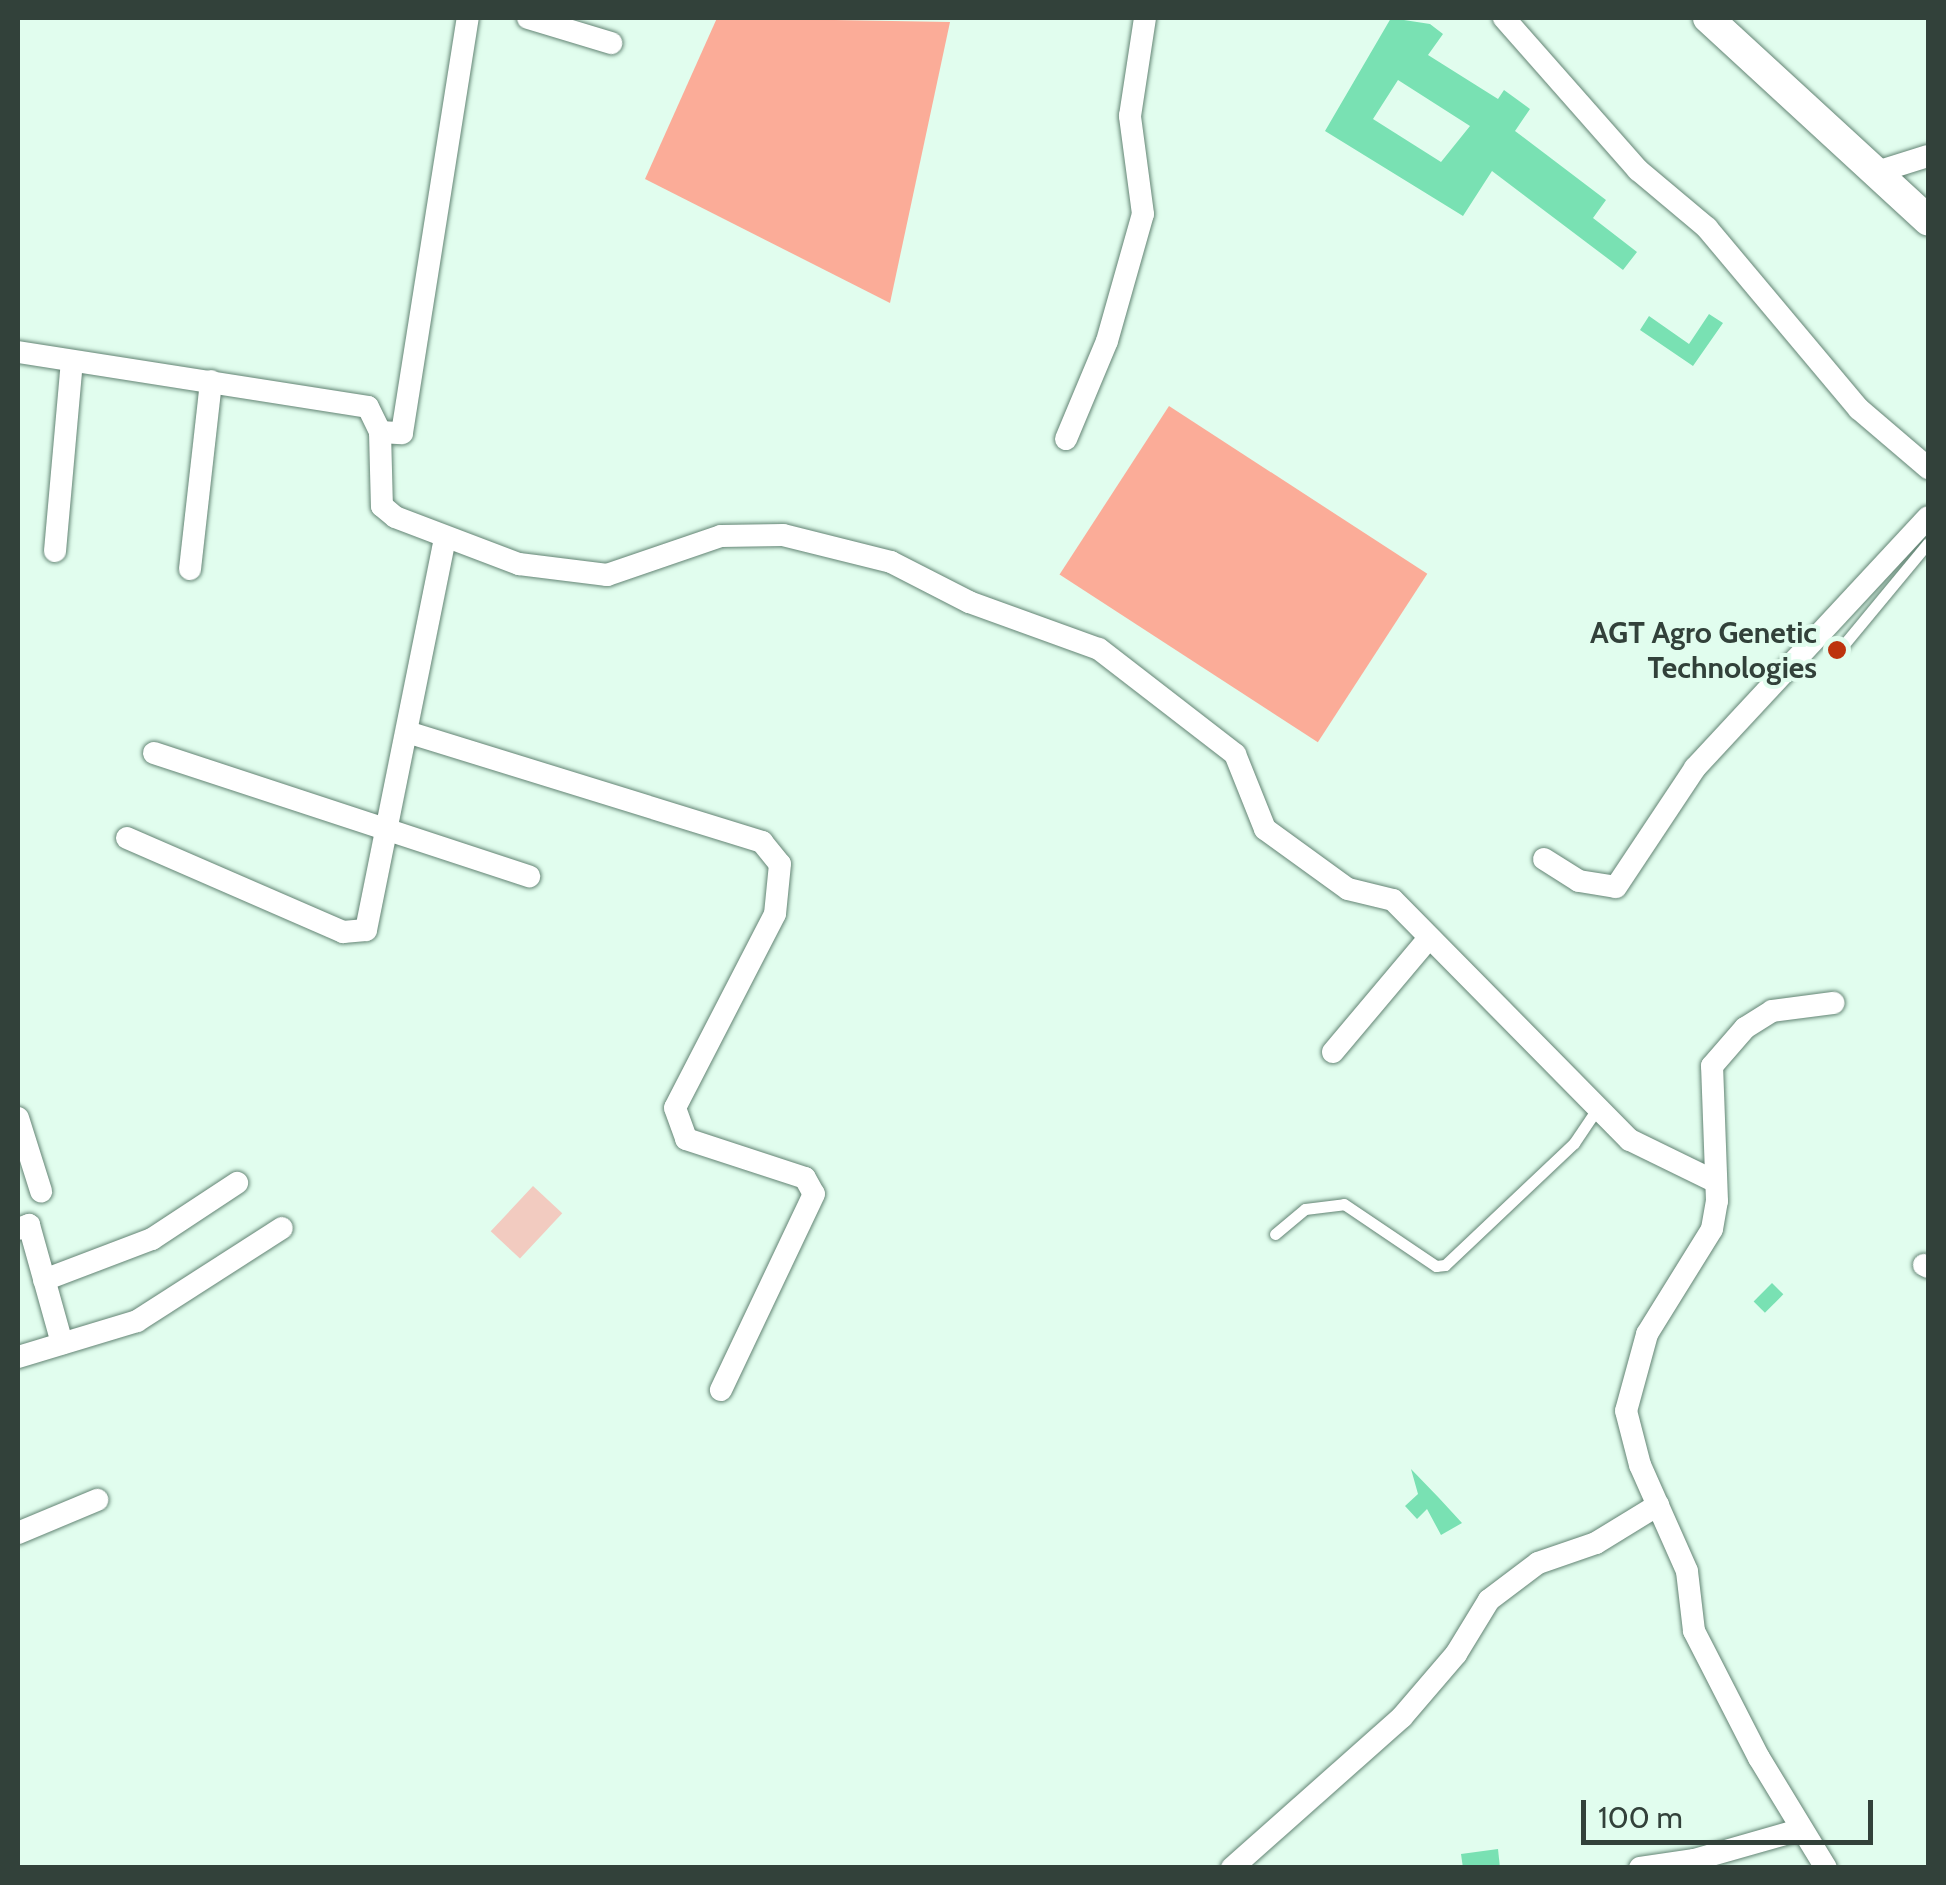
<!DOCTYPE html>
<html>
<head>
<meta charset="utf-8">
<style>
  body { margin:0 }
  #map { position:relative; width:1946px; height:1885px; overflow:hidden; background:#e1fdee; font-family:Cabin,sans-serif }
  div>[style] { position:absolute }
  .green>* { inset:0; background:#fbac98; transform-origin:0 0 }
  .water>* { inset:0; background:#f2cbc0; transform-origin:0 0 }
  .building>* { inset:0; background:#79e1b3; transform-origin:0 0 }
  .roads { filter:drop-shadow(0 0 2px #638474) drop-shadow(0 0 2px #638474) }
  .service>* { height:11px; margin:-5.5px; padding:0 5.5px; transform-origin:5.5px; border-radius:5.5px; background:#fff }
  .minor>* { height:22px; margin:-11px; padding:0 11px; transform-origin:11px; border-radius:11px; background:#fff }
  .secondary>* { height:30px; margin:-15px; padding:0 15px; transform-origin:15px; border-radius:15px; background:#fff }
  .dots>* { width:28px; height:28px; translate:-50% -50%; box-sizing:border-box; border:5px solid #e1fdee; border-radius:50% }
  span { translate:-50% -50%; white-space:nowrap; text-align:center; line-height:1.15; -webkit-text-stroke:8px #e1fdee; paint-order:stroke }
  .poi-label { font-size:30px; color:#32413a; font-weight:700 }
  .right { translate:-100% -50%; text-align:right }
  .frame { position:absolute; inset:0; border:20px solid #32413a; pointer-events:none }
  .scale { position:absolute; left:1581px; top:1800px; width:292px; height:45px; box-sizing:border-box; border:5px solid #32413a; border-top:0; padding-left:12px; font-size:30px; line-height:35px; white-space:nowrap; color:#32413a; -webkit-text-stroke:8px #e1fdee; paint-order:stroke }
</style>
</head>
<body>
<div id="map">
  <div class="green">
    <i style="clip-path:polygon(717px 18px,950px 22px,890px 303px,645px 179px)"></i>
    <i style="left:1169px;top:406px;width:308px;height:201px;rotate:33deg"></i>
  </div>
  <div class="water">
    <i style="left:533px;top:1186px;width:40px;height:62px;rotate:43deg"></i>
  </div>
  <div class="building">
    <i style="clip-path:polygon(evenodd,1391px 18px,1430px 24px,1443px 34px,1428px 55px,1498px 99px,1504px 90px,1530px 109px,1515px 131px,1606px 200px,1593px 218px,1637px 252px,1623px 270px,1492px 171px,1463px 216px,1325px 131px,1391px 18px,1398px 80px,1470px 126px,1441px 162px,1373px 119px,1398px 80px)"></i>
    <i style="clip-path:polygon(1709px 314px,1723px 323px,1693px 366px,1640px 330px,1649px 316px,1689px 344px)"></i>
    <i style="left:1772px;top:1283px;width:16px;height:26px;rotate:45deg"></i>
    <i style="clip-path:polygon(1411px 1469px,1439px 1498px,1462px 1523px,1441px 1535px,1427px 1509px,1417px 1519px,1405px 1506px,1418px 1494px)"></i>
    <i style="clip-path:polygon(1498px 1849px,1500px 1868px,1463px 1868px,1461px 1854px)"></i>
  </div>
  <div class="roads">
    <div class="service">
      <i style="left:1841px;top:648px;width:136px;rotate:-50.4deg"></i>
      <i style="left:1275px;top:1234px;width:39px;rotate:-40deg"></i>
      <i style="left:1305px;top:1209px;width:39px;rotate:-7deg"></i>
      <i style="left:1344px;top:1204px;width:111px;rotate:34deg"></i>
      <i style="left:1436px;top:1266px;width:9px;rotate:-6deg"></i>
      <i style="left:1445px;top:1265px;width:178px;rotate:-43.4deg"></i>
      <i style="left:1574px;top:1143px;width:40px;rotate:-56deg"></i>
    </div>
    <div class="minor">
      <i style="left:528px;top:18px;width:87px;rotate:16.8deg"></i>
      <i style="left:1504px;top:18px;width:203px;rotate:48.6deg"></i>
      <i style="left:1638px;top:170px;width:90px;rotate:40deg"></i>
      <i style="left:1707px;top:228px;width:236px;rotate:50deg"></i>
      <i style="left:1859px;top:409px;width:91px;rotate:40.5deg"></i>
      <i style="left:1880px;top:171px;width:50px;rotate:-17.4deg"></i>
      <i style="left:18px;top:352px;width:354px;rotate:8.9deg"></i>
      <i style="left:368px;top:407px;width:28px;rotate:64deg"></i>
      <i style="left:380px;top:432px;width:74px;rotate:88.5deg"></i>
      <i style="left:382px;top:506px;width:17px;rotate:40deg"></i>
      <i style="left:395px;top:517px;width:133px;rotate:20.8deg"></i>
      <i style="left:519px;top:564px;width:89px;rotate:7.1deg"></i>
      <i style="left:607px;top:575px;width:120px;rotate:-18.9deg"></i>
      <i style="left:721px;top:536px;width:62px;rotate:-0.9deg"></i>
      <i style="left:783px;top:535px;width:111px;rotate:14deg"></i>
      <i style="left:891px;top:562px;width:88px;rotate:27.1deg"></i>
      <i style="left:969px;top:602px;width:138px;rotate:19.9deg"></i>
      <i style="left:1099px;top:649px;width:172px;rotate:37.7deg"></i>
      <i style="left:1235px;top:754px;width:81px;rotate:68.2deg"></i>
      <i style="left:1265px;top:829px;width:102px;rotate:35.9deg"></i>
      <i style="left:1348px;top:889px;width:46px;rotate:13.7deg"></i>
      <i style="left:1393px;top:900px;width:337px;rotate:45.4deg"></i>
      <i style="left:1630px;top:1140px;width:93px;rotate:26deg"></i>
      <i style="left:380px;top:432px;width:22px;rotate:3deg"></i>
      <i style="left:402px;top:433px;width:420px;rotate:-81deg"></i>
      <i style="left:1066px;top:439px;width:106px;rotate:-67.3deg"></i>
      <i style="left:1107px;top:341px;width:132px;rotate:-74.2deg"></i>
      <i style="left:1143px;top:214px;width:99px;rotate:-97.6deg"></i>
      <i style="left:1130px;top:116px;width:99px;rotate:-81.3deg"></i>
      <i style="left:55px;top:551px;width:190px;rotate:-84.9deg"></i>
      <i style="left:190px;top:569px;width:189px;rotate:-83.6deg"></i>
      <i style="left:407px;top:732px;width:372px;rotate:17.2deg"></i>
      <i style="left:762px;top:842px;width:28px;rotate:51deg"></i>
      <i style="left:780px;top:864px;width:50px;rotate:95.7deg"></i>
      <i style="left:775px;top:914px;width:218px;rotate:117.3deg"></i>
      <i style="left:675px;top:1108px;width:33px;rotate:70deg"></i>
      <i style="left:686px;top:1139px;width:125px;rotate:18.1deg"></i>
      <i style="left:805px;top:1178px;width:18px;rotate:61deg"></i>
      <i style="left:814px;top:1194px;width:217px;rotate:115.4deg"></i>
      <i style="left:154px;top:753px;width:395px;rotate:18.2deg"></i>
      <i style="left:127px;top:838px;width:236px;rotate:23.5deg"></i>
      <i style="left:343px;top:932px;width:23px;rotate:-5deg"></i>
      <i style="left:366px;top:930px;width:400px;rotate:-78.6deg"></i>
      <i style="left:1544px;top:859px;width:41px;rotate:32.2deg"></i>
      <i style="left:1579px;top:881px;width:37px;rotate:9deg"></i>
      <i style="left:1616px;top:887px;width:143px;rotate:-56.4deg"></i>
      <i style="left:1695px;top:768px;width:342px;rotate:-47.1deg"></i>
      <i style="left:1333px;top:1052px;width:149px;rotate:-49.9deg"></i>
      <i style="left:18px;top:1118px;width:77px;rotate:72.5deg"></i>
      <i style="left:18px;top:1229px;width:12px;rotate:-20deg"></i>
      <i style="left:29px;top:1225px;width:123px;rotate:74.4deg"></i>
      <i style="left:1924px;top:1265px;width:4px;rotate:27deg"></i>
      <i style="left:44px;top:1280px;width:116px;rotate:-20.8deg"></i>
      <i style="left:152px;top:1239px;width:102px;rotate:-33.4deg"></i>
      <i style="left:18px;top:1357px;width:124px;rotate:-16.8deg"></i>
      <i style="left:137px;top:1321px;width:172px;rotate:-32.7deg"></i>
      <i style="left:18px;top:1533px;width:86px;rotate:-22.7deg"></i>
      <i style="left:1232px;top:1868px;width:227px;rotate:-41.6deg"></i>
      <i style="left:1402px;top:1717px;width:83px;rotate:-49.4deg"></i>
      <i style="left:1456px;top:1654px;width:63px;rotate:-58.6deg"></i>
      <i style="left:1489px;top:1600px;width:61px;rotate:-37.1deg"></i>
      <i style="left:1538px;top:1563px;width:61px;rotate:-19deg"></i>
      <i style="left:1596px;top:1543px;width:73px;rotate:-31.5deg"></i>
      <i style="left:1640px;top:1868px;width:55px;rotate:-8.4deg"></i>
      <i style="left:1694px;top:1860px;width:109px;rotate:-15.9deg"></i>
      <i style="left:1826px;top:1868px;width:129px;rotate:-121.3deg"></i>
      <i style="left:1759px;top:1758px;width:143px;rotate:-117.1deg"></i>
      <i style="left:1694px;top:1631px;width:60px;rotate:-96.7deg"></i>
      <i style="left:1687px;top:1571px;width:116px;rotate:-113.9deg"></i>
      <i style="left:1640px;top:1465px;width:56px;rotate:-104.5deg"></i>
      <i style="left:1626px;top:1411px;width:80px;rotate:-74.7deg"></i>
      <i style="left:1647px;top:1334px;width:123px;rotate:-58.2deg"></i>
      <i style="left:1712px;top:1229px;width:28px;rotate:-80deg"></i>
      <i style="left:1717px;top:1201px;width:135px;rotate:-92.1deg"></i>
      <i style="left:1712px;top:1066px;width:50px;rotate:-49deg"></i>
      <i style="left:1745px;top:1028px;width:32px;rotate:-32deg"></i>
      <i style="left:1772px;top:1011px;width:62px;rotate:-7.5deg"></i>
    </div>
    <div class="secondary">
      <i style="left:1708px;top:18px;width:299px;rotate:42.6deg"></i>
    </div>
  </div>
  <div class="dots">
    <i style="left:1837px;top:650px;background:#bd330d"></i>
  </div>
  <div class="poi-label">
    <span class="right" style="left:1817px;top:650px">AGT Agro Genetic<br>Technologies</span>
  </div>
  <div class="frame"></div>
  <div class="scale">100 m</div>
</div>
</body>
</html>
